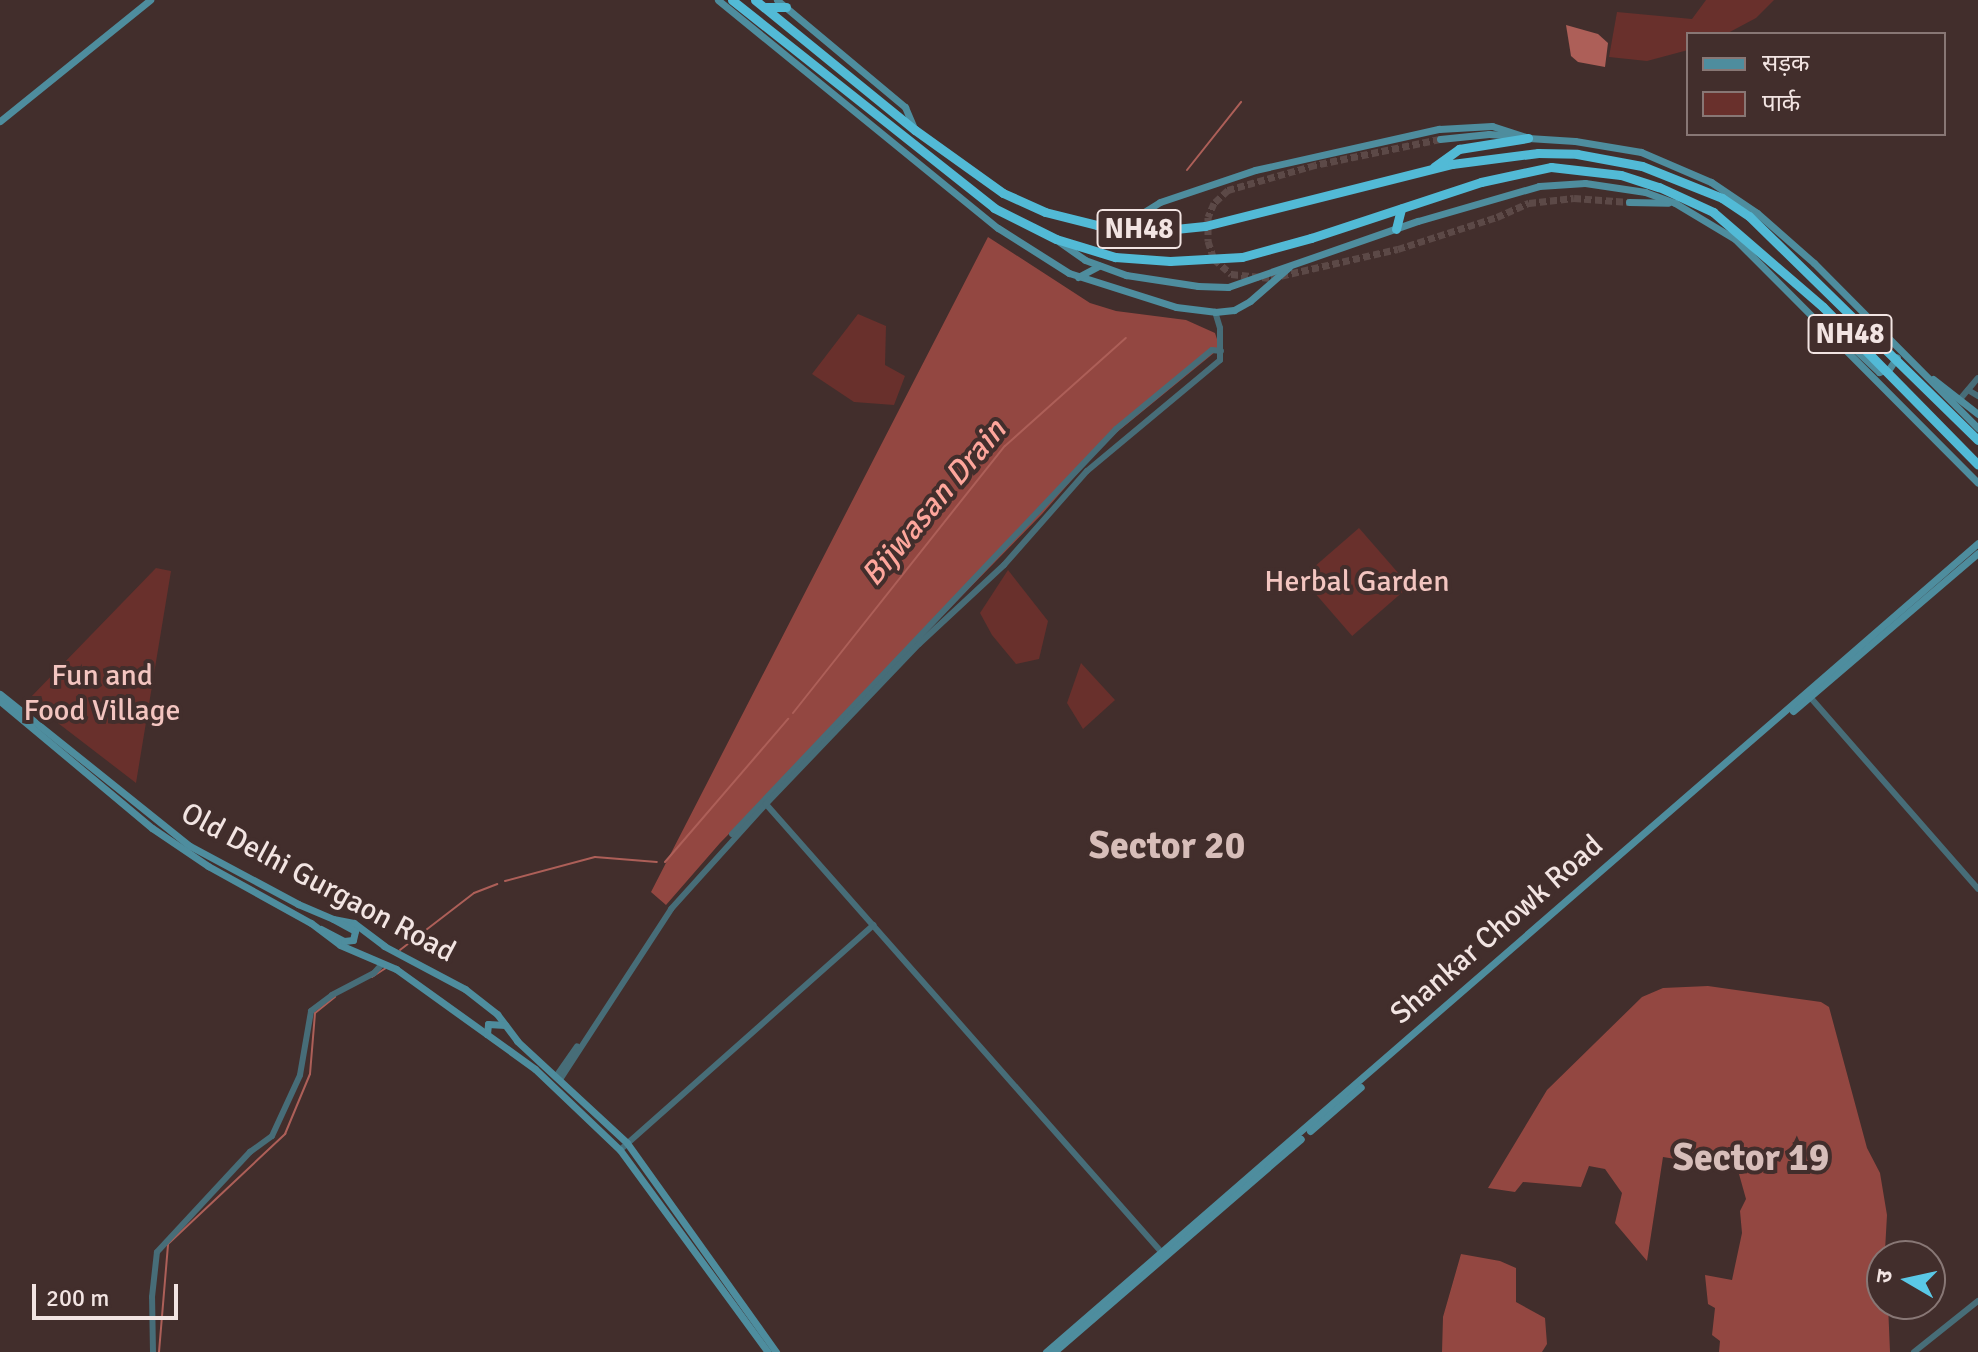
<!DOCTYPE html>
<html>
<head>
<meta charset="utf-8">
<style>
  body { margin:0 }
  #map { position:relative; width:1978px; height:1352px; overflow:hidden; background:#422e2c; font-family:Signika,"Noto Sans Devanagari",sans-serif }
  div>[style] { position:absolute }
  .green>* { inset:0; background:#69302c; transform-origin:0 0 }
  .forest>* { inset:0; background:#934741 }
  .water>* { inset:0; background:#ad5f58 }
  .stream>* { height:2px; margin:-1px; padding:0 1px; transform-origin:1px; border-radius:1px; background:#ad5f58 }
  .secondary-tunnel>* { height:7px; margin-top:-3.5px; transform-origin:0; background:repeating-linear-gradient(90deg,#5c4947 0 7px,transparent 0 10.5px) }
  .tertiary>* { height:6px; margin:-3px; padding:0 3px; transform-origin:3px; border-radius:3px; background:#476d78 }
  .secondary>* { height:7px; margin:-3.5px; padding:0 3.5px; transform-origin:3.5px; border-radius:3.5px; background:#4e8d9e }
  .motorway>* { height:9px; margin:-4.5px; padding:0 4.5px; transform-origin:4.5px; border-radius:4.5px; background:#52bad6 }
  .motorway-bridge>* { height:9px; margin:-4.5px; padding:0 4.5px; transform-origin:4.5px; border-radius:4.5px; background:#52bad6 }
  span { translate:-50% -50%; white-space:nowrap; text-align:center; line-height:1.15; -webkit-text-stroke:8px #422e2c; paint-order:stroke }
  .shield-label span { padding:2px 6px; background:#422e2c; border:2px solid; border-radius:6px; -webkit-text-stroke-width:0 }
  .shield-label { font-size:28px; color:#f2e4e2; font-weight:700 }
  .park-label { font-size:30px; color:#f3c5c0 }
  .street-label { font-size:30px; color:#f2e4e2 }
  .water-label { font-size:32px; color:#fea69c; font-style:italic }
  .district-label { font-size:38px; color:#d7bdb9; font-weight:700 }
  .legend { position:absolute; left:1686px; top:32px; width:260px; height:104px; box-sizing:border-box; background:#422e2c; border:2px solid #887775; margin:0; padding:10px 14px; list-style:none; font-size:24px; color:#f2e4e2 }
  .legend li { display:flex; align-items:center; gap:16px; height:40px }
  .legend b { width:40px; border:2px solid #887775 }
  .north { position:absolute; left:1866px; top:1240px; width:80px; height:80px; box-sizing:border-box; background:#422e2c; border:2px solid #887775; border-radius:50%; rotate:279deg; font-size:22px; font-weight:700; line-height:32px; text-align:center; color:#f2e4e2 }
  .north::after { content:''; display:block; margin:auto; width:28px; height:36px; background:#5ac8e6; clip-path:polygon(50% 0,100% 100%,50% 72%,0 100%) }
  .scale { position:absolute; left:32px; top:1284px; width:146px; height:36px; box-sizing:border-box; border:4px solid #f2e4e2; border-top:0; padding-left:10px; font-size:24px; line-height:28px; white-space:nowrap; color:#f2e4e2; -webkit-text-stroke:6px #422e2c; paint-order:stroke }
</style>
</head>
<body>
<div id="map">
  <div class="green">
    <i style="clip-path:polygon(1706px 0,1774px 0,1756px 18px,1726px 34px,1688px 34px,1688px 50px,1647px 61px,1609px 57px,1617px 12px,1692px 19px)"></i>
    <i style="clip-path:polygon(858px 314px,886px 326px,885px 365px,905px 376px,894px 405px,854px 402px,812px 374px)"></i>
    <i style="left:1359px;top:528px;width:77px;height:76px;rotate:49deg"></i>
    <i style="clip-path:polygon(156px 568px,171px 571px,136px 783px,28px 700px)"></i>
    <i style="clip-path:polygon(1008px 570px,1048px 621px,1039px 659px,1016px 664px,992px 635px,980px 613px)"></i>
    <i style="clip-path:polygon(1081px 663px,1115px 700px,1083px 729px,1067px 703px)"></i>
  </div>
  <div class="forest">
    <i style="clip-path:polygon(988px 237px,1090px 303px,1116px 311px,1186px 320px,1215px 333px,1220px 348px,1105px 442px,1042px 514px,720px 843px,666px 905px,651px 892px)"></i>
    <i style="clip-path:polygon(1708px 986px,1821px 1002px,1829px 1007px,1867px 1148px,1880px 1173px,1887px 1215px,1882px 1304px,1888px 1304px,1890px 1352px,1719px 1352px,1720px 1341px,1712px 1335px,1715px 1308px,1708px 1304px,1705px 1275px,1732px 1280px,1742px 1233px,1740px 1211px,1746px 1199px,1739px 1174px,1725px 1167px,1663px 1157px,1647px 1261px,1615px 1223px,1622px 1193px,1605px 1169px,1589px 1166px,1581px 1187px,1523px 1182px,1515px 1192px,1488px 1188px,1547px 1090px,1642px 997px,1663px 988px)"></i>
    <i style="clip-path:polygon(1461px 1254px,1500px 1261px,1516px 1268px,1516px 1302px,1545px 1318px,1547px 1344px,1542px 1352px,1442px 1352px,1443px 1317px)"></i>
  </div>
  <div class="water">
    <i style="clip-path:polygon(1566px 25px,1598px 34px,1608px 43px,1605px 67px,1578px 62px,1571px 56px)"></i>
  </div>
  <div class="stream">
    <i style="left:1187px;top:170px;width:87px;rotate:-51.5deg"></i>
    <i style="left:793px;top:713px;width:341px;rotate:-51.6deg"></i>
    <i style="left:1005px;top:446px;width:162px;rotate:-41.8deg"></i>
    <i style="left:665px;top:862px;width:189px;rotate:-49.3deg"></i>
    <i style="left:505px;top:881px;width:93px;rotate:-14.9deg"></i>
    <i style="left:595px;top:857px;width:62px;rotate:4.6deg"></i>
    <i style="left:400px;top:950px;width:93px;rotate:-37.6deg"></i>
    <i style="left:474px;top:893px;width:25px;rotate:-21deg"></i>
    <i style="left:372px;top:977px;width:17px;rotate:-33deg"></i>
    <i style="left:159px;top:1352px;width:108px;rotate:-85.2deg"></i>
    <i style="left:168px;top:1244px;width:161px;rotate:-43.2deg"></i>
    <i style="left:285px;top:1134px;width:65px;rotate:-67.4deg"></i>
    <i style="left:310px;top:1074px;width:61px;rotate:-85.3deg"></i>
    <i style="left:315px;top:1013px;width:26px;rotate:-39deg"></i>
  </div>
  <div class="secondary-tunnel">
    <i style="left:1440px;top:139px;width:128px;rotate:168.3deg"></i>
    <i style="left:1315px;top:165px;width:91px;rotate:164deg"></i>
    <i style="left:1228px;top:190px;width:19px;rotate:137deg"></i>
    <i style="left:1214px;top:203px;width:15px;rotate:113deg"></i>
    <i style="left:1208px;top:217px;width:24px;rotate:90deg"></i>
    <i style="left:1208px;top:241px;width:19px;rotate:72deg"></i>
    <i style="left:1214px;top:259px;width:23px;rotate:41deg"></i>
    <i style="left:1231px;top:274px;width:40px;rotate:5.7deg"></i>
    <i style="left:1271px;top:278px;width:130px;rotate:-12.9deg"></i>
    <i style="left:1398px;top:249px;width:104px;rotate:-17.9deg"></i>
    <i style="left:1497px;top:217px;width:35px;rotate:-24deg"></i>
    <i style="left:1529px;top:203px;width:45px;rotate:-6.3deg"></i>
    <i style="left:1574px;top:198px;width:55px;rotate:4.2deg"></i>
  </div>
  <div class="tertiary">
    <i style="left:1968px;top:390px;width:12px;rotate:31deg"></i>
    <i style="left:1961px;top:398px;width:26px;rotate:-50deg"></i>
    <i style="left:1810px;top:697px;width:255px;rotate:48.8deg"></i>
    <i style="left:765px;top:803px;width:602px;rotate:48.57deg"></i>
    <i style="left:732px;top:834px;width:558px;rotate:-46.52deg"></i>
    <i style="left:1116px;top:429px;width:124px;rotate:-39.5deg"></i>
    <i style="left:1212px;top:350px;width:9px;rotate:6deg"></i>
    <i style="left:557px;top:1075px;width:35px;rotate:-55deg"></i>
    <i style="left:561px;top:1078px;width:202px;rotate:-56.9deg"></i>
    <i style="left:671px;top:909px;width:142px;rotate:-47.9deg"></i>
    <i style="left:766px;top:804px;width:221px;rotate:-46.3deg"></i>
    <i style="left:919px;top:644px;width:116px;rotate:-42.9deg"></i>
    <i style="left:1004px;top:565px;width:125px;rotate:-48.6deg"></i>
    <i style="left:1087px;top:471px;width:173px;rotate:-39.8deg"></i>
    <i style="left:1220px;top:360px;width:32px;rotate:-90deg"></i>
    <i style="left:1220px;top:328px;width:17px;rotate:-107deg"></i>
    <i style="left:620px;top:1150px;width:339px;rotate:-41.6deg"></i>
    <i style="left:153px;top:1352px;width:55px;rotate:-91deg"></i>
    <i style="left:152px;top:1297px;width:45px;rotate:-83.7deg"></i>
    <i style="left:157px;top:1252px;width:137px;rotate:-47.1deg"></i>
    <i style="left:250px;top:1152px;width:27px;rotate:-36deg"></i>
    <i style="left:272px;top:1136px;width:67px;rotate:-65.3deg"></i>
    <i style="left:300px;top:1075px;width:65px;rotate:-80.2deg"></i>
    <i style="left:311px;top:1011px;width:26px;rotate:-37deg"></i>
    <i style="left:332px;top:995px;width:47px;rotate:-27.6deg"></i>
    <i style="left:374px;top:973px;width:12px;rotate:-48deg"></i>
    <i style="left:1914px;top:1352px;width:82px;rotate:-38.6deg"></i>
  </div>
  <div class="secondary">
    <i style="left:718px;top:0;width:361px;rotate:39.2deg"></i>
    <i style="left:998px;top:228px;width:84px;rotate:32.4deg"></i>
    <i style="left:1069px;top:273px;width:112px;rotate:17.6deg"></i>
    <i style="left:1176px;top:307px;width:39px;rotate:7deg"></i>
    <i style="left:1215px;top:312px;width:19px;rotate:-6deg"></i>
    <i style="left:1234px;top:310px;width:18px;rotate:-29deg"></i>
    <i style="left:1250px;top:301px;width:52px;rotate:-41.1deg"></i>
    <i style="left:777px;top:0;width:167px;rotate:39.9deg"></i>
    <i style="left:905px;top:107px;width:23px;rotate:67deg"></i>
    <i style="left:0;top:121px;width:193px;rotate:-38.9deg"></i>
    <i style="left:1440px;top:139px;width:49px;rotate:-5.8deg"></i>
    <i style="left:1489px;top:134px;width:29px;rotate:4deg"></i>
    <i style="left:1629px;top:202px;width:39px;rotate:1deg"></i>
    <i style="left:1120px;top:227px;width:47px;rotate:-32deg"></i>
    <i style="left:1160px;top:202px;width:100px;rotate:-18.6deg"></i>
    <i style="left:1255px;top:170px;width:189px;rotate:-12.6deg"></i>
    <i style="left:1439px;top:129px;width:53px;rotate:-3.2deg"></i>
    <i style="left:1492px;top:126px;width:38px;rotate:18deg"></i>
    <i style="left:1528px;top:138px;width:47px;rotate:3.7deg"></i>
    <i style="left:1575px;top:141px;width:67px;rotate:9.5deg"></i>
    <i style="left:1641px;top:152px;width:76px;rotate:23.2deg"></i>
    <i style="left:1711px;top:182px;width:55px;rotate:34deg"></i>
    <i style="left:1757px;top:213px;width:76px;rotate:41.3deg"></i>
    <i style="left:1814px;top:263px;width:233px;rotate:45.2deg"></i>
    <i style="left:1058px;top:241px;width:33px;rotate:35deg"></i>
    <i style="left:1085px;top:260px;width:44px;rotate:20.1deg"></i>
    <i style="left:1126px;top:275px;width:73px;rotate:8.7deg"></i>
    <i style="left:1198px;top:286px;width:30px;rotate:2deg"></i>
    <i style="left:1228px;top:287px;width:201px;rotate:-19.2deg"></i>
    <i style="left:1418px;top:221px;width:126px;rotate:-16.1deg"></i>
    <i style="left:1539px;top:186px;width:46px;rotate:-3.7deg"></i>
    <i style="left:1585px;top:183px;width:61px;rotate:8.5deg"></i>
    <i style="left:1645px;top:192px;width:32px;rotate:20deg"></i>
    <i style="left:1675px;top:203px;width:70px;rotate:31deg"></i>
    <i style="left:1735px;top:239px;width:344px;rotate:45.1deg"></i>
    <i style="left:1078px;top:277px;width:24px;rotate:-28deg"></i>
    <i style="left:1814px;top:320px;width:15px;rotate:16deg"></i>
    <i style="left:1828px;top:324px;width:70px;rotate:43.3deg"></i>
    <i style="left:1879px;top:372px;width:10px;rotate:-17deg"></i>
    <i style="left:1889px;top:369px;width:14px;rotate:-56deg"></i>
    <i style="left:1933px;top:379px;width:57px;rotate:37.9deg"></i>
    <i style="left:0;top:694px;width:243px;rotate:38.7deg"></i>
    <i style="left:190px;top:846px;width:123px;rotate:28.2deg"></i>
    <i style="left:298px;top:904px;width:38px;rotate:23deg"></i>
    <i style="left:333px;top:919px;width:21px;rotate:11deg"></i>
    <i style="left:354px;top:923px;width:38px;rotate:37deg"></i>
    <i style="left:384px;top:946px;width:92px;rotate:28deg"></i>
    <i style="left:465px;top:989px;width:41px;rotate:38deg"></i>
    <i style="left:497px;top:1014px;width:34px;rotate:53deg"></i>
    <i style="left:517px;top:1041px;width:150px;rotate:42.8deg"></i>
    <i style="left:627px;top:1143px;width:257px;rotate:54.5deg"></i>
    <i style="left:0;top:701px;width:198px;rotate:39.9deg"></i>
    <i style="left:152px;top:828px;width:68px;rotate:34.2deg"></i>
    <i style="left:208px;top:866px;width:118px;rotate:29deg"></i>
    <i style="left:311px;top:923px;width:36px;rotate:37deg"></i>
    <i style="left:340px;top:945px;width:61px;rotate:23.2deg"></i>
    <i style="left:396px;top:969px;width:171px;rotate:35.7deg"></i>
    <i style="left:535px;top:1069px;width:117px;rotate:43.6deg"></i>
    <i style="left:620px;top:1150px;width:250px;rotate:53.8deg"></i>
    <i style="left:1793px;top:711px;width:243px;rotate:-40.5deg"></i>
    <i style="left:321px;top:929px;width:26px;rotate:28deg"></i>
    <i style="left:344px;top:941px;width:9px;rotate:-6deg"></i>
    <i style="left:353px;top:940px;width:9px;rotate:-77deg"></i>
    <i style="left:355px;top:931px;width:23px;rotate:-151deg"></i>
    <i style="left:487px;top:1034px;width:10px;rotate:-84deg"></i>
    <i style="left:488px;top:1024px;width:17px;rotate:3deg"></i>
    <i style="left:1310px;top:1131px;width:67px;rotate:-40.8deg"></i>
    <i style="left:1046px;top:1352px;width:1234px;rotate:-40.96deg"></i>
    <i style="left:1054px;top:1352px;width:326px;rotate:-40.8deg"></i>
  </div>
  <div class="motorway">
    <i style="left:732px;top:0;width:335px;rotate:38.4deg"></i>
    <i style="left:994px;top:208px;width:69px;rotate:26.6deg"></i>
    <i style="left:1056px;top:239px;width:62px;rotate:17deg"></i>
    <i style="left:1115px;top:257px;width:55px;rotate:4.2deg"></i>
    <i style="left:1170px;top:261px;width:72px;rotate:-3.2deg"></i>
    <i style="left:1242px;top:257px;width:72px;rotate:-15.4deg"></i>
    <i style="left:1311px;top:238px;width:179px;rotate:-18.2deg"></i>
    <i style="left:1481px;top:182px;width:72px;rotate:-12.1deg"></i>
    <i style="left:1551px;top:167px;width:70px;rotate:6.5deg"></i>
    <i style="left:1621px;top:175px;width:40px;rotate:18deg"></i>
    <i style="left:1659px;top:187px;width:60px;rotate:24.8deg"></i>
    <i style="left:755px;top:0;width:206px;rotate:39.1deg"></i>
    <i style="left:915px;top:130px;width:108px;rotate:35.6deg"></i>
    <i style="left:1003px;top:193px;width:46px;rotate:24.3deg"></i>
    <i style="left:1045px;top:212px;width:54px;rotate:14deg"></i>
    <i style="left:1097px;top:225px;width:59px;rotate:5.8deg"></i>
    <i style="left:1156px;top:231px;width:49px;rotate:-5.8deg"></i>
    <i style="left:1205px;top:226px;width:255px;rotate:-14.1deg"></i>
    <i style="left:1452px;top:164px;width:87px;rotate:-7.3deg"></i>
    <i style="left:1538px;top:153px;width:39px;rotate:1deg"></i>
    <i style="left:1577px;top:154px;width:66px;rotate:10.5deg"></i>
    <i style="left:1642px;top:166px;width:86px;rotate:21.8deg"></i>
    <i style="left:764px;top:7px;width:22px"></i>
    <i style="left:1434px;top:167px;width:31px;rotate:-36deg"></i>
    <i style="left:1459px;top:149px;width:70px;rotate:-9.1deg"></i>
    <i style="left:1396px;top:229px;width:21px;rotate:-76deg"></i>
  </div>
  <div class="motorway-bridge">
    <i style="left:1722px;top:198px;width:32px;rotate:34deg"></i>
    <i style="left:1749px;top:216px;width:320px;rotate:44.4deg"></i>
    <i style="left:1713px;top:212px;width:145px;rotate:40.8deg"></i>
    <i style="left:1823px;top:307px;width:221px;rotate:45.5deg"></i>
  </div>
  <div class="shield-label">
    <span style="left:1139px;top:229px">NH48</span>
    <span style="left:1850px;top:334px">NH48</span>
  </div>
  <div class="park-label">
    <span style="left:1357px;top:582px">Herbal Garden</span>
    <span style="left:102px;top:693px">Fun and<br>Food Village</span>
  </div>
  <div class="street-label">
    <span style="left:318px;top:883px;rotate:28deg">Old Delhi Gurgaon Road</span>
    <span style="left:1497px;top:930px;rotate:-41deg">Shankar Chowk Road</span>
  </div>
  <div class="water-label">
    <span style="left:934px;top:503px;rotate:-50deg">Bijwasan Drain</span>
  </div>
  <div class="district-label">
    <span style="left:1167px;top:846px">Sector 20</span>
    <span style="left:1751px;top:1158px">Sector 19</span>
  </div>
  <ul class="legend">
  <li><b style="height:10px;background:#4e8d9e"></b>सड़क</li>
  <li><b style="height:22px;background:#69302c"></b>पार्क</li>
  </ul>
  <div class="north">उ</div>
  <div class="scale">200 m</div>
</div>
</body>
</html>
